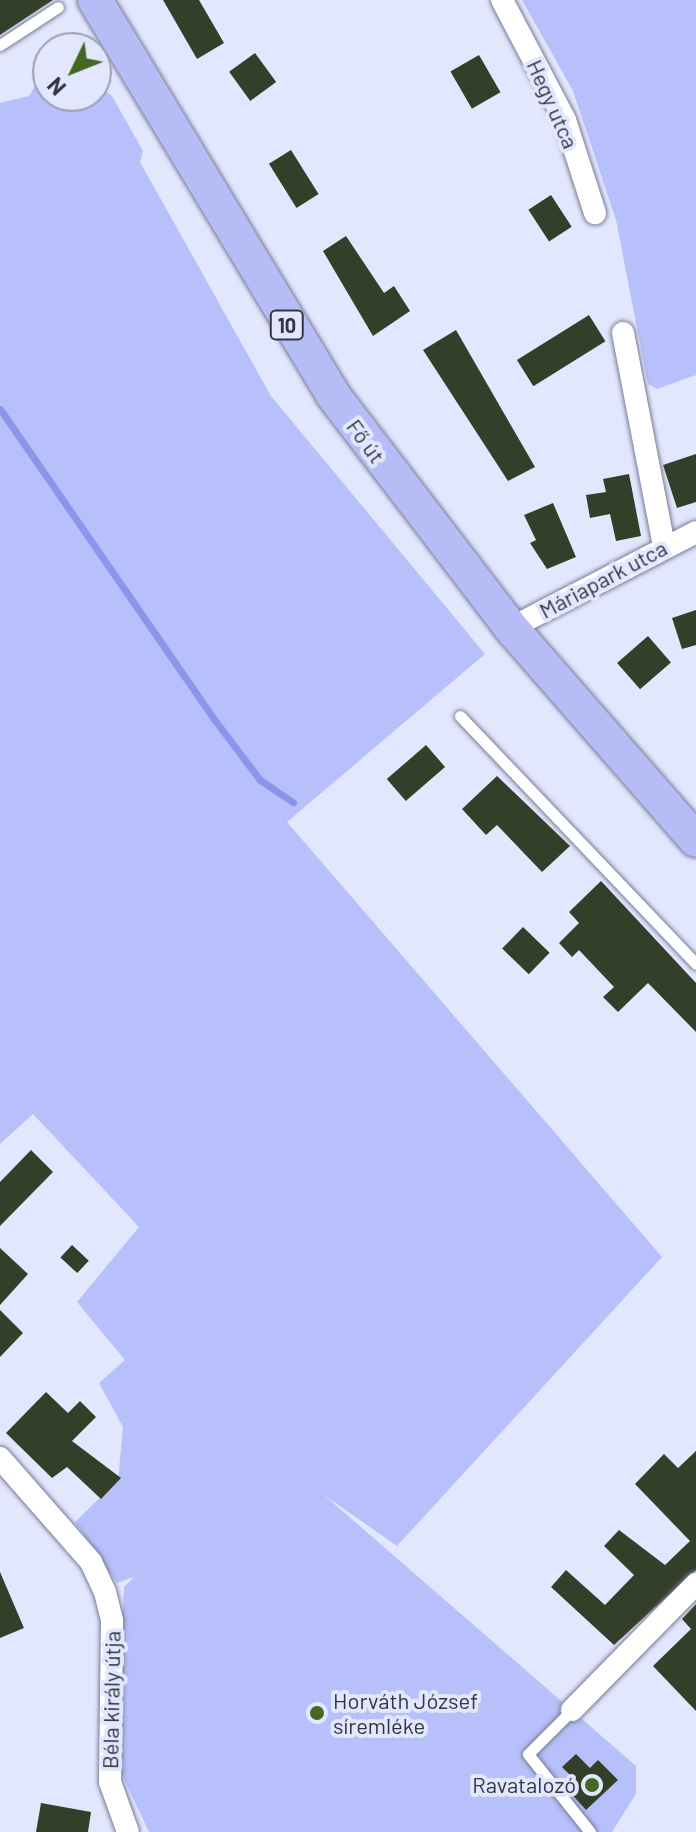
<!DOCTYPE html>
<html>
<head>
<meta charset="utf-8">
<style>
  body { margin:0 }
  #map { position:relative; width:696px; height:1832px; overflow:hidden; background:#e3e7fe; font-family:Barlow,sans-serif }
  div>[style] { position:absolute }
  .green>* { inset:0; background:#b7c0fa }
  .stream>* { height:7px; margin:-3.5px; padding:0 3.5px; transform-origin:3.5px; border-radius:3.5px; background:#8c95ec }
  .building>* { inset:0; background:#333f29; transform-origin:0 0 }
  .roads { filter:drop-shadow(0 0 2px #787c96) drop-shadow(0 0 2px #787c96) }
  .lane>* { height:11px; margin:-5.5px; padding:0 5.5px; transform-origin:5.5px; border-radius:5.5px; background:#fff }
  .street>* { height:22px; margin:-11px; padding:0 11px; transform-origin:11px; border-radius:11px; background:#fff }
  .primary>* { height:34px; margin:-17px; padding:0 17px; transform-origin:17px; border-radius:17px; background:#b6bcf6 }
  .dots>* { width:22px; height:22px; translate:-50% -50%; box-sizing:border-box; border:4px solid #e3e7fe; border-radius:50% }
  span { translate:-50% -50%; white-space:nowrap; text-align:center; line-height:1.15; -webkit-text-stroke:8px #e3e7fe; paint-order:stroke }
  .shield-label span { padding:2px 6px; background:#e3e7fe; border:2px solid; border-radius:6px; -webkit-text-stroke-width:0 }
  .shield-label { font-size:20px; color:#333540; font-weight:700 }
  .street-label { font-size:22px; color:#333540 }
  .poi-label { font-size:22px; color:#333540 }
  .left { translate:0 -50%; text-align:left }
  .right { translate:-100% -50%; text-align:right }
  .north { position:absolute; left:32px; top:32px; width:80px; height:80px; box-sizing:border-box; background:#e3e7fe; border:2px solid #9da0b2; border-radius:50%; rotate:227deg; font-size:22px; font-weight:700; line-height:32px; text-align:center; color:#333540 }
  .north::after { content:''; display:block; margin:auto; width:28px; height:36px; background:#446821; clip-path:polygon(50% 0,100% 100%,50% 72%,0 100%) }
</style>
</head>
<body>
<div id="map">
  <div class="green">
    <i style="clip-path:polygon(522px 0,696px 0,696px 375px,657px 389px,648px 384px,616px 220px,573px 91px)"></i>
    <i style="clip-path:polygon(37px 83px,48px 85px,48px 96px,96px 96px,96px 83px,112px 96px,143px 151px,140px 162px,271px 396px,485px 654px,287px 822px,662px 1257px,397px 1546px,324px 1495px,636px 1766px,636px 1794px,612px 1832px,149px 1832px,116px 1762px,124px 1587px,134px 1577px,117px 1583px,75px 1522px,118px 1480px,123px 1427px,99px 1383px,125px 1360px,77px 1302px,139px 1227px,33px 1114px,0 1144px,0 103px,29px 96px)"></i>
  </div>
  <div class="stream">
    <i style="left:0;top:409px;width:377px;rotate:55.4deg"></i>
    <i style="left:214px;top:719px;width:76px;rotate:53deg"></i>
    <i style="left:260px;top:780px;width:40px;rotate:34deg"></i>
  </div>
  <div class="building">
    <i style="clip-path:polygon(0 0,53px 0,0 35px)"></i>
    <i style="clip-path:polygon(163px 0,199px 0,224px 43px,197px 59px)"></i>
    <i style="left:255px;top:53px;width:36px;height:32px;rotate:54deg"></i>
    <i style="left:479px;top:55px;width:43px;height:33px;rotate:60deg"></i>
    <i style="left:291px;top:150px;width:52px;height:26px;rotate:58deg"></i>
    <i style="left:551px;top:195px;width:38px;height:27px;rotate:57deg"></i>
    <i style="clip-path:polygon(346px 236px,384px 293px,394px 286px,410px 311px,373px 336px,323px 251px)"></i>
    <i style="left:589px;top:315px;width:31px;height:85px;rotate:58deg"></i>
    <i style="clip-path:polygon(456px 330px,535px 467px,508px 481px,423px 350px)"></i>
    <i style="clip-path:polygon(696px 454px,696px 502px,677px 508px,663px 465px)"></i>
    <i style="clip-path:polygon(629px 474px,641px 536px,616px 541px,610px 514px,590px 518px,586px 495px,606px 492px,603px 479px)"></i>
    <i style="clip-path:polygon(553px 503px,576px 557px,547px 569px,530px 543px,536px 540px,524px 515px)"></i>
    <i style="clip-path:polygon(696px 610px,696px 645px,682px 649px,672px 618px)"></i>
    <i style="left:648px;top:636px;width:35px;height:41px;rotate:49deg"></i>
    <i style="left:426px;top:745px;width:29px;height:52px;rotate:49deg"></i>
    <i style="clip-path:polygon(497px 776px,570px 846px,542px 872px,497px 825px,486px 835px,462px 809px)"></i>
    <i style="clip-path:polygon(601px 881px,696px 983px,696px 1032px,648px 983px,618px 1012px,603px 997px,614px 987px,579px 950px,572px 957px,559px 943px,579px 923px,569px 912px)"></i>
    <i style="left:523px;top:927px;width:37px;height:30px;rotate:44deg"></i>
    <i style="clip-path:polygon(31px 1150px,53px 1172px,0 1226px,0 1182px)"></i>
    <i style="left:72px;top:1245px;width:23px;height:17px;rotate:43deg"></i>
    <i style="clip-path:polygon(0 1248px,28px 1274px,0 1305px)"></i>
    <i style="clip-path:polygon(0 1310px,23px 1333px,0 1357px)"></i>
    <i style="clip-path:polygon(46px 1392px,68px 1413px,80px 1401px,96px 1417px,72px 1441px,121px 1478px,101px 1499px,67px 1467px,52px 1478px,6px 1433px)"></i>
    <i style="clip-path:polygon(696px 1451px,696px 1570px,614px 1645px,551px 1587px,566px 1570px,605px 1605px,634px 1575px,604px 1546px,619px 1530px,665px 1565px,690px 1541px,635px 1484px,664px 1454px,678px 1468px)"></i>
    <i style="clip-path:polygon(0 1572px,24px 1628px,0 1638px)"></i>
    <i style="clip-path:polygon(696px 1604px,696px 1711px,653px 1666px,691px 1629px,682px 1619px)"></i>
    <i style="clip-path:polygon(576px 1754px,590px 1768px,598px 1760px,618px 1780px,586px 1810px,567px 1789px,576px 1781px,562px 1767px)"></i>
    <i style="clip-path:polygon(41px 1803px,91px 1812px,88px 1832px,36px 1832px)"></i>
  </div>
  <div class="roads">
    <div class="lane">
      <i style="left:0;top:45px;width:69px;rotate:-33.2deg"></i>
      <i style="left:460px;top:716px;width:342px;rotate:46.4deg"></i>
      <i style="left:572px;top:1710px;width:62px;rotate:135deg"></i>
      <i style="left:528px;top:1754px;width:100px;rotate:51.5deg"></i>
    </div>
    <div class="street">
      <i style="left:502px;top:0;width:136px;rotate:62.3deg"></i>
      <i style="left:565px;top:120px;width:98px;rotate:72.1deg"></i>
      <i style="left:623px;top:333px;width:217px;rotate:79.1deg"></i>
      <i style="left:511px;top:628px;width:208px;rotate:-27.4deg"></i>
      <i style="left:0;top:1458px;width:138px;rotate:48.8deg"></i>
      <i style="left:91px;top:1562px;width:33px;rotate:65deg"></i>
      <i style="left:105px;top:1592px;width:30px;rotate:76deg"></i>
      <i style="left:112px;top:1621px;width:161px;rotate:90.7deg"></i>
      <i style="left:110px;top:1782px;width:53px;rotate:70.2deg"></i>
      <i style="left:572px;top:1710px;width:177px;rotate:-45.5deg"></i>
    </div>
    <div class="primary">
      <i style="left:95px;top:0;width:461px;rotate:58.9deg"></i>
      <i style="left:333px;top:395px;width:293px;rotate:52.6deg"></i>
      <i style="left:511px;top:628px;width:281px;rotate:48.9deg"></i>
    </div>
  </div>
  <div class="dots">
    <i style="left:317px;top:1713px;background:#446821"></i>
    <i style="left:592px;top:1785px;background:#446821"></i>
  </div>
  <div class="shield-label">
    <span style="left:287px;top:325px">10</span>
  </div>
  <div class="street-label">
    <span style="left:553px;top:104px;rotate:66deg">Hegy utca</span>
    <span style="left:366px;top:441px;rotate:54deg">Fő út</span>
    <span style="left:603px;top:579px;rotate:-28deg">Máriapark utca</span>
    <span style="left:111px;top:1700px;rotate:-89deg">Béla király útja</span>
  </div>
  <div class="poi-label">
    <span class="left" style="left:333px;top:1713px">Horváth József<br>síremléke</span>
    <span class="right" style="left:576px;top:1785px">Ravatalozó</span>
  </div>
  <div class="north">N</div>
</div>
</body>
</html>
